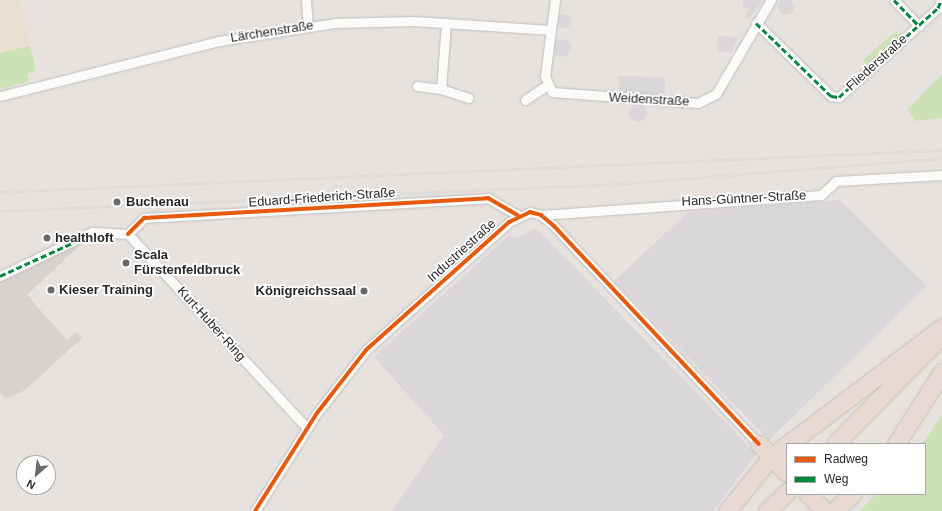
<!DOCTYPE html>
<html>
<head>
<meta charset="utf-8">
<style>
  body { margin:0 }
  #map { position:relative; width:942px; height:511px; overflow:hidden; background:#e7e2de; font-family:Helvetica,sans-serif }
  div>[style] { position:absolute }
  .industrial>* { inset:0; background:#dad7da; transform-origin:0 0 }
  .round { border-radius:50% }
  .education>* { inset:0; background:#eae0d2 }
  .green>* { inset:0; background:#cde1b7 }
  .plaza>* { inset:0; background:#d7d2ce }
  .roads { filter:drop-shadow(0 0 1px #c0bfbf) drop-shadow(0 0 1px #c0bfbf) }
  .street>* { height:9px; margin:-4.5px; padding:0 4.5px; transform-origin:4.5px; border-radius:4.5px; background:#fbfbfa }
  .highway>* { height:17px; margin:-8.5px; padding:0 8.5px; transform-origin:8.5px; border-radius:8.5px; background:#e8dad2 }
  .rail>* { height:3px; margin:-1.5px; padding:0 1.5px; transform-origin:1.5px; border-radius:1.5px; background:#dddcdd }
  .quiet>* { height:3px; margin-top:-1.5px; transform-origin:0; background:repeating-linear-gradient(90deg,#00873e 0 6px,transparent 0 9px) }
  .cycleway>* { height:4px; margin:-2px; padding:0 2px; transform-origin:2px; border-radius:2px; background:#e8590c }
  .dots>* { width:11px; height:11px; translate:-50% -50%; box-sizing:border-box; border:2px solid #fff; border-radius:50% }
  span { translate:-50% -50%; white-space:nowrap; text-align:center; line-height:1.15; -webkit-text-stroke:3.5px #fff; paint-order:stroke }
  .street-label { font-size:13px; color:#282828 }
  .poi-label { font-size:13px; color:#282828; font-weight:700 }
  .left { translate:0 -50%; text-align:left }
  .right { translate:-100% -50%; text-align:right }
  .legend { position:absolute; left:786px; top:443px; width:140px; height:52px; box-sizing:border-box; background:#fff; border:1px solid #a9a9a9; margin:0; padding:5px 7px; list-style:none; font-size:12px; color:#282828 }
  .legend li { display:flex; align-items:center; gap:8px; height:20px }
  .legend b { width:20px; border:1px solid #a9a9a9 }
  .north { position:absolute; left:16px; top:455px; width:40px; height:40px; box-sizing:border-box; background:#fff; border:1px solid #a9a9a9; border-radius:50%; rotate:208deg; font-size:11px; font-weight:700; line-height:16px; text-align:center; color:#282828 }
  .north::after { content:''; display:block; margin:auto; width:14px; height:18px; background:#6b6968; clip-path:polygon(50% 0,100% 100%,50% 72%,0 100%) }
</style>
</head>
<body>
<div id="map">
  <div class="industrial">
    <i class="round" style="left:778px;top:-1px;width:16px;height:16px"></i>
    <i style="clip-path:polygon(743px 0,763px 0,749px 20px,744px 17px,749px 9px,742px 7px)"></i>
    <i class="round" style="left:557px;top:14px;width:14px;height:14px"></i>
    <i style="clip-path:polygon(718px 36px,738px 37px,731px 53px,717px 51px)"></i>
    <i class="round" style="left:553px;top:39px;width:18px;height:18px"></i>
    <i style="left:619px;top:76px;width:46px;height:18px;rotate:2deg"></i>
    <i class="round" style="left:629px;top:104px;width:18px;height:18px"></i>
    <i style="clip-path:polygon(840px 200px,927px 286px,769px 440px,614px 281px,688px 212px)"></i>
    <i style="clip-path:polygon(536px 228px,756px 454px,713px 511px,392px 511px,444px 435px,374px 357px,508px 236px,517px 238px)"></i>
  </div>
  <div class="education">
    <i style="clip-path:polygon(0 0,19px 0,30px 46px,0 53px)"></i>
  </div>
  <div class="green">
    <i style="clip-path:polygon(896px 31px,903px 35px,868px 67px,864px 65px,864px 59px)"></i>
    <i style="clip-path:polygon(30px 46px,36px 71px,27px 74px,29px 81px,0 89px,0 53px)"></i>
    <i style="clip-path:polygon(942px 74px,942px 118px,916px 121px,907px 110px)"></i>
    <i style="clip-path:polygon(942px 415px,942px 511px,860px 511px,876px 494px,925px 494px,925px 444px,922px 444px)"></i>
  </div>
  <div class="plaza">
    <i style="clip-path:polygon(73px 243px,79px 246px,27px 295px,67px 340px,76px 332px,82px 338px,25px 390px,6px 399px,0 393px,0 275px)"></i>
  </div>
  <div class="roads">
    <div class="street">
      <i style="left:306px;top:0;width:26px;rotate:86deg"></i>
      <i style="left:555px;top:0;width:77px;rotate:97.5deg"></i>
      <i style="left:545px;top:76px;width:17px;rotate:66deg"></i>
      <i style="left:552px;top:92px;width:146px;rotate:4.3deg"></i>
      <i style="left:698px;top:103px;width:20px;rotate:-27deg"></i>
      <i style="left:716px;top:94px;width:109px;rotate:-59.7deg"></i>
      <i style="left:894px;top:0;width:36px;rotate:46deg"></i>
      <i style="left:446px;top:23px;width:66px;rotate:94.3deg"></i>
      <i style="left:441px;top:89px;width:29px;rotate:18deg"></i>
      <i style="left:756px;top:23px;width:105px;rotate:44.2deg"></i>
      <i style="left:831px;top:96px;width:8px;rotate:7deg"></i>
      <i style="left:839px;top:97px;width:133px;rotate:-42deg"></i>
      <i style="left:938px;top:8px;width:9px;rotate:-69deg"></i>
      <i style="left:417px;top:86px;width:24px;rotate:7deg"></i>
      <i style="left:0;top:96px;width:226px;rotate:-14.1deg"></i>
      <i style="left:219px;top:41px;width:117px;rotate:-8.8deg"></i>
      <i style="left:335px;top:23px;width:79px;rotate:-1.5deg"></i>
      <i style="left:414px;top:21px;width:137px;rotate:3.8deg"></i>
      <i style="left:525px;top:100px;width:25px;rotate:-34deg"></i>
      <i style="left:541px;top:215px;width:281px;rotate:-4.1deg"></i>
      <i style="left:821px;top:195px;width:21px;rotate:-43deg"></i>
      <i style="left:836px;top:181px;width:106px;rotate:-3.2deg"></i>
      <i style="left:128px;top:234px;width:23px;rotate:-45deg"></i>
      <i style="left:144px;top:218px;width:345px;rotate:-3.3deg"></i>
      <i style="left:488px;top:198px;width:34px;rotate:30deg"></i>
      <i style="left:0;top:276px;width:102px;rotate:-25.6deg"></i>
      <i style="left:92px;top:232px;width:36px;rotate:3deg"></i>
      <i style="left:128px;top:234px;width:264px;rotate:47.3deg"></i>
      <i style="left:255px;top:511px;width:116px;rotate:-57.7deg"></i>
      <i style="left:317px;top:413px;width:80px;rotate:-52.1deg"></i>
      <i style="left:366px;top:350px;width:192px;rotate:-41.8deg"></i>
      <i style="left:509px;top:222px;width:23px;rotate:-25deg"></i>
      <i style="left:530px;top:212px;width:11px;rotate:15deg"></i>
      <i style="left:541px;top:215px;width:17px;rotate:40deg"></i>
      <i style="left:554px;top:226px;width:299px;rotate:46.8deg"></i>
    </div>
    <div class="highway">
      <i style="left:759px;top:444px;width:40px;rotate:46deg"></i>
      <i style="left:835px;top:444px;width:153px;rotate:-45.5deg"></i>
      <i style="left:896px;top:444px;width:85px;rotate:-57.4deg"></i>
      <i style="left:808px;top:494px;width:24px;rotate:45deg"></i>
      <i style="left:727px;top:511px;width:70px;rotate:-50.8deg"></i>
      <i style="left:771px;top:457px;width:215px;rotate:-37.2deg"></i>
      <i style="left:767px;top:511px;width:28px;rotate:-44deg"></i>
      <i style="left:834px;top:511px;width:25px;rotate:-43deg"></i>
    </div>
  </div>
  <div class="rail">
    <i style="left:0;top:192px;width:943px;rotate:-2.55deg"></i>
    <i style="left:0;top:211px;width:616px;rotate:-2.51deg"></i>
    <i style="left:615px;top:184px;width:328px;rotate:-4.5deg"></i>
  </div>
  <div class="quiet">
    <i style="left:894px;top:0;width:36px;rotate:46deg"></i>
    <i style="left:756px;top:23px;width:105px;rotate:44.2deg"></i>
    <i style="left:831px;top:96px;width:8px;rotate:7deg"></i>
    <i style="left:839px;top:97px;width:133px;rotate:-42deg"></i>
    <i style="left:938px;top:8px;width:9px;rotate:-69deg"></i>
    <i style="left:0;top:276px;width:87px;rotate:-24.5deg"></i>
  </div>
  <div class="cycleway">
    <i style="left:128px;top:234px;width:23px;rotate:-45deg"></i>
    <i style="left:144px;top:218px;width:345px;rotate:-3.3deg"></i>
    <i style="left:488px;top:198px;width:34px;rotate:30deg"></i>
    <i style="left:255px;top:511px;width:116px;rotate:-57.7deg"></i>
    <i style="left:317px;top:413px;width:80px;rotate:-52.1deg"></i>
    <i style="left:366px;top:350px;width:192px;rotate:-41.8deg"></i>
    <i style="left:509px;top:222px;width:23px;rotate:-25deg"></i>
    <i style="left:530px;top:212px;width:11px;rotate:15deg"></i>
    <i style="left:541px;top:215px;width:17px;rotate:40deg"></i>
    <i style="left:554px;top:226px;width:299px;rotate:46.8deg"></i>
  </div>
  <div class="dots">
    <i style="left:117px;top:202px;background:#6b6968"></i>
    <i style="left:47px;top:238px;background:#6b6968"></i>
    <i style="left:126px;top:263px;background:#6b6968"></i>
    <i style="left:51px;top:290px;background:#6b6968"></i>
    <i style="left:364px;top:291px;background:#6b6968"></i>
  </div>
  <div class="street-label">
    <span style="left:272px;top:32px;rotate:-9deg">Lärchenstraße</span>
    <span style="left:877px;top:63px;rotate:-42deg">Fliederstraße</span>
    <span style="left:649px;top:100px;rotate:3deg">Weidenstraße</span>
    <span style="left:322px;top:198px;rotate:-4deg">Eduard-Friederich-Straße</span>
    <span style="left:744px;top:199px;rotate:-3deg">Hans-Güntner-Straße</span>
    <span style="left:462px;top:251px;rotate:-42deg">Industriestraße</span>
    <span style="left:211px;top:324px;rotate:48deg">Kurt-Huber-Ring</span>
  </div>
  <div class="poi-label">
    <span class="left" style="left:126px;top:202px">Buchenau</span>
    <span class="left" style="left:55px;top:238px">healthloft</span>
    <span class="left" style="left:134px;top:263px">Scala<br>Fürstenfeldbruck</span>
    <span class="left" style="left:59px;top:290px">Kieser Training</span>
    <span class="right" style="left:356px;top:291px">Königreichssaal</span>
  </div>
  <ul class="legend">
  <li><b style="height:5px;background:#e8590c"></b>Radweg</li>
  <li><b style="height:5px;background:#00873e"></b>Weg</li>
  </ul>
  <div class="north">N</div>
</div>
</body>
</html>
